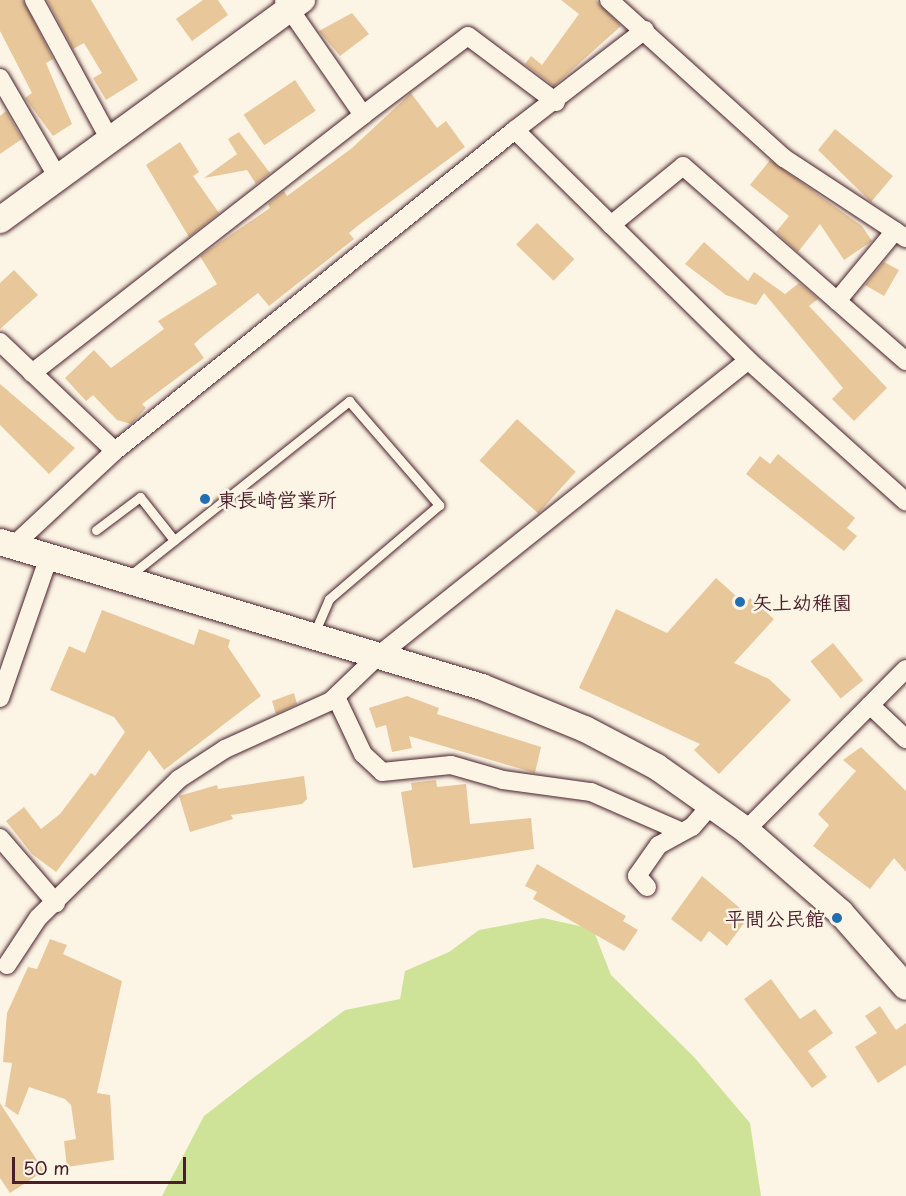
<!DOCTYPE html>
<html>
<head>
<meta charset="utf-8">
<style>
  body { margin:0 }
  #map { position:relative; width:906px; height:1196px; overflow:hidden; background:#fcf5e5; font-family:"Playpen Sans","Klee One",sans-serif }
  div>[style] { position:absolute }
  .green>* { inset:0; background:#cfe398 }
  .building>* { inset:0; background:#e8c79a; transform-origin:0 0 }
  .roads { filter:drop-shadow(0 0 2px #4a1f2b) drop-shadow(0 0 2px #4a1f2b) }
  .lane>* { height:9px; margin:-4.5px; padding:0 4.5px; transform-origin:4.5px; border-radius:4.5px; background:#fcf5e5 }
  .street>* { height:18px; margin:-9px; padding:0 9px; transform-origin:9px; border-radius:9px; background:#fcf5e5 }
  .secondary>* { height:26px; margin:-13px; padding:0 13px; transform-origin:13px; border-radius:13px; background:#fcf5e5 }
  .dots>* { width:16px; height:16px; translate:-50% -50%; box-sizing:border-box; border:3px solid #fcf5e5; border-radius:50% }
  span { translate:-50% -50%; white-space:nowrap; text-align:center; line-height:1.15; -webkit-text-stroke:5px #fcf5e5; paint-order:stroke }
  .poi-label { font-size:20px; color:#4a1f2b; font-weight:700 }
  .left { translate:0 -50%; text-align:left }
  .right { translate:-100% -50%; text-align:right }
  .scale { position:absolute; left:12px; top:1157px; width:174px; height:27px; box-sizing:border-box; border:3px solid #4a1f2b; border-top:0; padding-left:8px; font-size:18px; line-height:21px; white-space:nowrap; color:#4a1f2b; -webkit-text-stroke:4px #fcf5e5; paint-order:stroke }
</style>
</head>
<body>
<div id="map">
  <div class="green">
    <i style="clip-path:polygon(543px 918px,593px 929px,611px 975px,694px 1057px,750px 1123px,761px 1196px,162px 1196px,204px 1116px,253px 1078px,345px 1010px,400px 999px,405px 971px,449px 952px,479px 930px)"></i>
  </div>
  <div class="building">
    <i style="clip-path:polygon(0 0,23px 0,53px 59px,46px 63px,72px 124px,53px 136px,25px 98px,32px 93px,0 31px)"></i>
    <i style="clip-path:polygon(47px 0,91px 0,138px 80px,106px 100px,93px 78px,102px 73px,84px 43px,73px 49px)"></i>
    <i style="clip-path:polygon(203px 0,218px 0,228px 15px,192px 41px,176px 19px)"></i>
    <i style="clip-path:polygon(561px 0,596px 0,621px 26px,554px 86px,525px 64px,531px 56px,542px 65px,579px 14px)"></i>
    <i style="clip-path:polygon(352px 13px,369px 34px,340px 56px,319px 31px)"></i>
    <i style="left:295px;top:80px;width:37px;height:62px;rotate:56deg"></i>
    <i style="clip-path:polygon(411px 93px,437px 128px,446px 121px,465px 147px,356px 227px,349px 233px,354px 239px,269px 306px,258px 293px,203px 336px,194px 344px,204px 358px,142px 404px,146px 408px,131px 424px,117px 420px,93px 395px,86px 401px,65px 378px,94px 350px,111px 368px,164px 329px,158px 321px,217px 284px,200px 256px,270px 208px,268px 204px,284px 191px,287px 196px,352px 148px)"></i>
    <i style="clip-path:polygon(6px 111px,22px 139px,0 154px,0 116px)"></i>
    <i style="clip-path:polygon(835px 129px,893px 176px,871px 202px,818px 150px)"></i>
    <i style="clip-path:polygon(239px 132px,270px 173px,256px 184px,247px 170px,204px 178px,237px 154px,228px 139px)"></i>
    <i style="clip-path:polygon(180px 142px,199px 172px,193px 176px,219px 213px,189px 237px,146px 165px)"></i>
    <i style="clip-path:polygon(770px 160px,862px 226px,872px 241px,844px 260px,820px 224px,798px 252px,776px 232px,789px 216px,750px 185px)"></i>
    <i style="left:537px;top:223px;width:52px;height:30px;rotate:44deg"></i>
    <i style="clip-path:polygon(704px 242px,748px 281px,754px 272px,785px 294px,799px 283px,818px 299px,809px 306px,887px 388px,854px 421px,832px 399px,843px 388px,764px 293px,756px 305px,726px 295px,685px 264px)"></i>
    <i style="clip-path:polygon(884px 262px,899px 270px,884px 296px,865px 285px)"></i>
    <i style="clip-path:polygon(14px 270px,38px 295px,0 329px,0 283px)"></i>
    <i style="clip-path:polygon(0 384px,75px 448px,49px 474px,0 425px)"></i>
    <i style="left:517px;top:419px;width:79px;height:56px;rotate:42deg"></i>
    <i style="clip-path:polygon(778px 454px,855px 518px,847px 528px,857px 536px,844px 551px,746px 474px,760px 456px,770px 464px)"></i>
    <i style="clip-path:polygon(716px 578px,745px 604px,750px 598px,774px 619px,734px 663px,769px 679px,791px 700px,719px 774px,694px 750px,700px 744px,579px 688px,616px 609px,667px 633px)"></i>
    <i style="clip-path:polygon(102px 610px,194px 645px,199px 629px,230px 640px,228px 647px,261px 696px,164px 770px,149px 750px,56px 872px,32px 854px,6px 821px,24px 807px,41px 829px,60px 814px,91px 773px,95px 776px,125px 732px,114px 717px,50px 690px,69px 646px,85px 653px)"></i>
    <i style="left:833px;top:643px;width:48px;height:29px;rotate:51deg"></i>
    <i style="clip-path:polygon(294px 693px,297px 704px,276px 714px,272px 701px)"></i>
    <i style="clip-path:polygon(407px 696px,439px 708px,437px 714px,541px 747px,535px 773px,409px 736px,412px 748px,392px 752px,386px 725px,376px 728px,369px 708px)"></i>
    <i style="clip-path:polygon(861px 747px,906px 791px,906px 872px,894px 858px,870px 889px,813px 846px,829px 825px,818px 814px,856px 771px,843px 760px)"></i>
    <i style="clip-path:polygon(304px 776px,307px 799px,302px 804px,231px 815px,233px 819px,190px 832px,179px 796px,217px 785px,218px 789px)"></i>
    <i style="clip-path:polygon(436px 780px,437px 787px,466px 784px,470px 824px,531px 818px,534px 849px,413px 868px,401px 792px,412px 790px,411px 783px)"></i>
    <i style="clip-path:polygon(537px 864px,626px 916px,623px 921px,638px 930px,624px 951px,533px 899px,537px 892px,525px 886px)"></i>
    <i style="clip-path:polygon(702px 876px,741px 909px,735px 917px,744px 923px,727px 946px,709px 931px,701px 942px,671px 919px)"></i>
    <i style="clip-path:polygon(50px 939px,67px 945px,63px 954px,122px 981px,97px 1093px,110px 1095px,114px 1160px,67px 1167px,64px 1141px,76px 1139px,71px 1105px,65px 1099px,29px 1087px,18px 1115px,5px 1106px,12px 1063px,3px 1062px,7px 1013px,28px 967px,37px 969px)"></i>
    <i style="clip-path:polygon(771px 979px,800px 1019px,815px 1009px,833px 1033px,808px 1051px,827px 1077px,812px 1088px,744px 999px)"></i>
    <i style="clip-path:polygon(880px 1006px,896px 1030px,906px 1023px,906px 1065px,878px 1083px,855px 1047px,877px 1033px,865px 1016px)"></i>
    <i style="clip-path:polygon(0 1103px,44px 1171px,10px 1193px,0 1178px)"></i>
  </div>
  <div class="roads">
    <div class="lane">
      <i style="left:96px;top:530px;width:55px;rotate:-36.9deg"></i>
      <i style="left:140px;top:497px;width:55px;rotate:51.7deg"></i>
      <i style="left:128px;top:577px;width:283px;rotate:-38.5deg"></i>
      <i style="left:349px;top:401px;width:138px;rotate:49.1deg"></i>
      <i style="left:439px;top:505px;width:145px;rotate:139.5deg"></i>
      <i style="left:329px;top:599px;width:40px;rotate:113.4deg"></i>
    </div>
    <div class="street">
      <i style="left:34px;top:0;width:157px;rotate:61.5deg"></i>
      <i style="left:609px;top:0;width:236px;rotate:42.1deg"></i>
      <i style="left:784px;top:158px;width:146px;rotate:33.3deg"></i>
      <i style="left:0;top:78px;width:113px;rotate:59.8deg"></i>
      <i style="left:363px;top:115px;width:131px;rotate:-37deg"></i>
      <i style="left:468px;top:36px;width:110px;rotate:36.9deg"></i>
      <i style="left:515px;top:130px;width:164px;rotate:-37.6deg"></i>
      <i style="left:611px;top:225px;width:93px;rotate:-39.3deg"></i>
      <i style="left:683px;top:166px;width:296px;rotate:41.2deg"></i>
      <i style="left:837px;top:301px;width:91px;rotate:-50.4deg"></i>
      <i style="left:0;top:342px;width:158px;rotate:43.5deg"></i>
      <i style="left:32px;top:373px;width:420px;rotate:-37.9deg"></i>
      <i style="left:363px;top:115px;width:139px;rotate:-124.7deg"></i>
      <i style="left:13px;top:546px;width:139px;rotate:-43deg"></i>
      <i style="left:115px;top:451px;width:513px;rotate:-38.75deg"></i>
      <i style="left:515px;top:130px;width:327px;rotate:44.6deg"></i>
      <i style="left:748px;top:360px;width:212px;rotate:41.9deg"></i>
      <i style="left:336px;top:697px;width:63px;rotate:64.7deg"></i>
      <i style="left:363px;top:754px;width:26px;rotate:43deg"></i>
      <i style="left:382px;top:772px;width:69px;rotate:-5.8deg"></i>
      <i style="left:451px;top:765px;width:54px;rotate:16.1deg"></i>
      <i style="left:503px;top:780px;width:89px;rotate:7.8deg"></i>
      <i style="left:591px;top:792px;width:99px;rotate:23.7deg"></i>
      <i style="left:0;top:698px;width:147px;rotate:-70.9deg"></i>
      <i style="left:870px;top:705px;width:50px;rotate:43.4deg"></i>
      <i style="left:746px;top:830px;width:227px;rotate:-45.2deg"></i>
      <i style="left:0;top:838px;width:86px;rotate:49.3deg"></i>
      <i style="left:647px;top:887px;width:15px;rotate:-132deg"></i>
      <i style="left:637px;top:876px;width:38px;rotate:-55deg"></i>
      <i style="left:659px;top:845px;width:38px;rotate:-29deg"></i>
      <i style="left:692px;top:827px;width:29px;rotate:-49deg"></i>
      <i style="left:7px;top:965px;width:56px;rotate:-56.6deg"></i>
      <i style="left:38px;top:918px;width:198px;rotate:-44.6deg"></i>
      <i style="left:179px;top:779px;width:55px;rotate:-33.1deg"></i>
      <i style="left:225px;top:749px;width:116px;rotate:-24.4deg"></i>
      <i style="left:331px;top:701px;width:66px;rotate:-43.8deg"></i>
      <i style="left:379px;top:655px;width:472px;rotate:-38.6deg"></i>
    </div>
    <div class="secondary">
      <i style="left:0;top:220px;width:374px;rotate:-36.1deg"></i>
      <i style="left:0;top:542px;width:503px;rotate:16.74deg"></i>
      <i style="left:482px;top:687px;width:111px;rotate:22.2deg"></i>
      <i style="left:585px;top:729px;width:81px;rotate:27.8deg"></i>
      <i style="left:657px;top:767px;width:109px;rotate:35.3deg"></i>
      <i style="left:746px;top:830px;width:126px;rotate:41.1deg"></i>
      <i style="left:841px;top:913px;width:98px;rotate:48.7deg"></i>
    </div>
  </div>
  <div class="dots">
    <i style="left:205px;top:499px;background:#1f6fb2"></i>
    <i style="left:740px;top:602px;background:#1f6fb2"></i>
    <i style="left:837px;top:918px;background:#1f6fb2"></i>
  </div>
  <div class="poi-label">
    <span class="left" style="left:217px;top:499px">東長崎営業所</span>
    <span class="left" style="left:752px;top:602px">矢上幼稚園</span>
    <span class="right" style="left:825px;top:918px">平間公民館</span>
  </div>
  <div class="scale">50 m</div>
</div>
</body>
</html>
